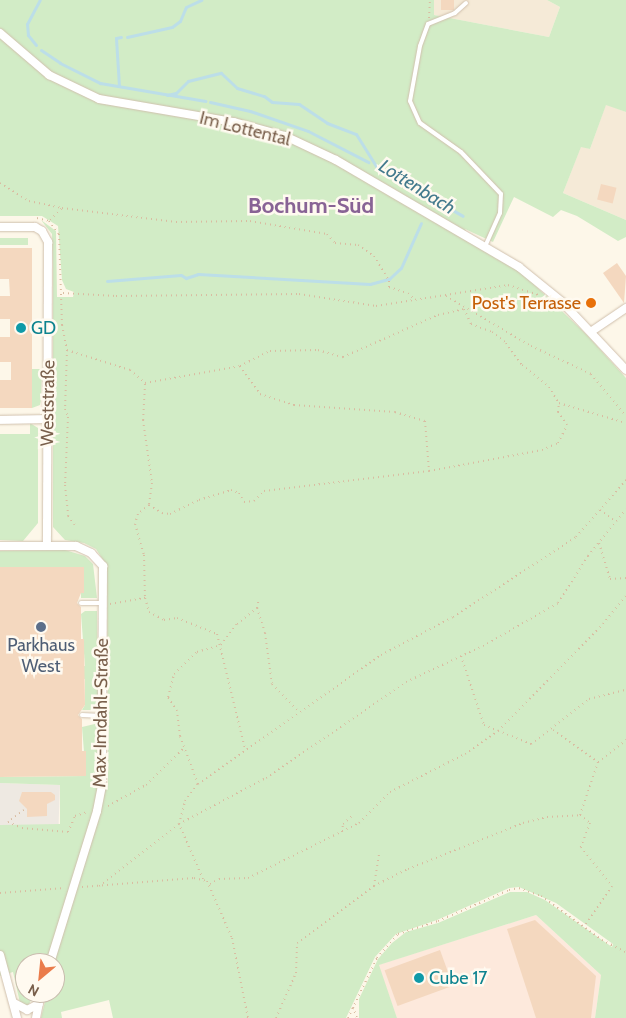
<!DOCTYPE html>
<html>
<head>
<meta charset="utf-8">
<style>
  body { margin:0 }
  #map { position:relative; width:626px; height:1018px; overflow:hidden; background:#fdf7e9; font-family:Cabin,sans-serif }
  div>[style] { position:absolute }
  .residential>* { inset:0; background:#f5ead7 }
  .commercial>* { inset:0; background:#fde9dc }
  .industrial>* { inset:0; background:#eee9e2; transform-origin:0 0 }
  .green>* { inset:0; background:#d2ecc6; transform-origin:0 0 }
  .stream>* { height:3px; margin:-1.5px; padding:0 1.5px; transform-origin:1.5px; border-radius:1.5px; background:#bcdee8 }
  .building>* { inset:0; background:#f4d8bf; transform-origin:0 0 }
  .path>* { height:2px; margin-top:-1px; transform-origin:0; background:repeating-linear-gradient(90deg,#d9bca1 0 1px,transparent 0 5px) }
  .roads { filter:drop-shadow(0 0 1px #d0c0ad) drop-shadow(0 0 1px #d0c0ad) }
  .service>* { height:4px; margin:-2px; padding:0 2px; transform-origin:2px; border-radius:2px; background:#fff }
  .minor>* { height:8px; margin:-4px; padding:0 4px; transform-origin:4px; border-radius:4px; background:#fff }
  .bridges { filter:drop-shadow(0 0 1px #d0c0ad) drop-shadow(0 0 1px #d0c0ad) }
  .minor-bridge>* { height:8px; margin:-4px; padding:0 4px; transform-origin:4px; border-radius:4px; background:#fff }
  .dots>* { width:14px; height:14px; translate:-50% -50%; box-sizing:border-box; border:2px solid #fffaf0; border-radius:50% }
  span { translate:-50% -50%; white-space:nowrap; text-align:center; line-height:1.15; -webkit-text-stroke:5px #fffaf0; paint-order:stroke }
  .street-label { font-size:18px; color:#795f4b }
  .food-label { font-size:18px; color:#c56008 }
  .right { translate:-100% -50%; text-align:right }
  .culture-label { font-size:18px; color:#0d838f }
  .left { translate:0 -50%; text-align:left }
  .service-label { font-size:18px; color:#4e5e75 }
  .water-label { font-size:19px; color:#437a8d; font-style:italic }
  .district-label { font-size:22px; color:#886395; font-weight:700 }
  .north { position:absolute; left:15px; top:953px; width:50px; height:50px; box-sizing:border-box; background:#fffaf0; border:1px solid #c9bcae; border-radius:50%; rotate:208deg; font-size:14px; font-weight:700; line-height:20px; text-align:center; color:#795f4b }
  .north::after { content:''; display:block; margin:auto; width:18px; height:22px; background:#ea7c4b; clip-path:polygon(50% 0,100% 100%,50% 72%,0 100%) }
</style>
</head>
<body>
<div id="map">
  <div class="residential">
    <i style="clip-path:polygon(434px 0,547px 0,560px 7px,549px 37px,434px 15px)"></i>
    <i style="clip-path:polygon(606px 104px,626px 112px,626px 220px,563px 193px,581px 146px,590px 149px)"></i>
  </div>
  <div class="commercial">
    <i style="clip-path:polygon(536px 915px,601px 975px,595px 1018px,397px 1018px,378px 965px)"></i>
  </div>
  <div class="industrial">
    <i style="left:0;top:783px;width:60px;height:42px;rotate:2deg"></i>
  </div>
  <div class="green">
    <i style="clip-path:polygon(0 0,434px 0,434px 15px,549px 37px,560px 7px,547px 0,626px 0,626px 112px,606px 105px,590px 149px,581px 147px,563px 193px,626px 220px,626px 237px,618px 241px,577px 216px,561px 210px,553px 217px,514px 197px,493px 242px,465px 229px,471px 243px,520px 271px,587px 335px,626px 378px,626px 1018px,595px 1018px,601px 975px,536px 915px,379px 965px,397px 1018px,359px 1018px,359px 999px,378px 959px,392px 943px,406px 932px,438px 923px,510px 892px,527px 892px,545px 900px,612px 947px,613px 944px,556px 903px,519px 887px,509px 888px,437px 920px,396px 934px,375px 957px,346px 1018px,113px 1018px,109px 1000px,61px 1012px,62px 1018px,41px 1018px,47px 993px,55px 993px,55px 963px,25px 963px,25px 993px,35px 993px,28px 1006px,20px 1003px,13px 972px,0 976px,0 825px,60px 824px,60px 785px,0 783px,0 777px,86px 776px,82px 727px,99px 723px,96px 784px,108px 786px,107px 566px,96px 549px,84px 543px,65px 540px,53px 527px,53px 265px,52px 234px,41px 220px,56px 231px,57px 297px,73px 297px,74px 292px,66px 289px,62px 280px,58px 226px,42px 216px,0 216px)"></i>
    <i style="left:0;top:238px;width:28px;height:7px"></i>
    <i style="clip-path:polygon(32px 369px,42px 369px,41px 400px,40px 405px,32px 408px)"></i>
    <i style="clip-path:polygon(30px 423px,38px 428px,38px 523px,23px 541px,0 540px,0 434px,30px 434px)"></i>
    <i style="clip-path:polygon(65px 550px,85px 556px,93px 564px,97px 598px,81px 598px,81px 593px,84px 592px,84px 567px,0 567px,0 551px)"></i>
    <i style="clip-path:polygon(85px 611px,97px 611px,98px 710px,82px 710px,85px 705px,85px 679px,0 679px,0 666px,85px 666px,81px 614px)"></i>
  </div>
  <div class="stream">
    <i style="left:127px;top:37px;width:46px;rotate:-12.5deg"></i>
    <i style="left:172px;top:27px;width:10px;rotate:-37deg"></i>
    <i style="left:180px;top:21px;width:15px;rotate:-67deg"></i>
    <i style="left:186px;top:7px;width:17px;rotate:-25deg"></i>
    <i style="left:36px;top:45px;width:13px;rotate:-129deg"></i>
    <i style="left:28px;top:35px;width:11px;rotate:-95deg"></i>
    <i style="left:27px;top:24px;width:27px;rotate:-62deg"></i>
    <i style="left:41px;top:50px;width:23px;rotate:34deg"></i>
    <i style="left:60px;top:63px;width:45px;rotate:26.6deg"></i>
    <i style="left:100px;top:83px;width:107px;rotate:9.7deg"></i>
    <i style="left:119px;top:86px;width:48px;rotate:-93.6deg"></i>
    <i style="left:116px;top:38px;width:5px;rotate:-11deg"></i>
    <i style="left:167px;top:95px;width:9px;rotate:-13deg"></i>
    <i style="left:176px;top:93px;width:17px;rotate:-45deg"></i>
    <i style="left:188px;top:81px;width:34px;rotate:-14deg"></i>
    <i style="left:221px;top:73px;width:22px;rotate:43deg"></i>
    <i style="left:237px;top:88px;width:28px;rotate:17deg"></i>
    <i style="left:264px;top:96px;width:10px;rotate:37deg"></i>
    <i style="left:272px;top:102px;width:27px;rotate:4deg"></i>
    <i style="left:299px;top:104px;width:34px;rotate:34deg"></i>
    <i style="left:327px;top:123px;width:31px;rotate:21deg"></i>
    <i style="left:356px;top:134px;width:38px;rotate:58deg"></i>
    <i style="left:376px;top:166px;width:100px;rotate:29.9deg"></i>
    <i style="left:210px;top:102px;width:41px;rotate:12.7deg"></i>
    <i style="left:250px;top:111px;width:61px;rotate:19deg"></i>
    <i style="left:308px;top:131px;width:68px;rotate:27.3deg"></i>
    <i style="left:107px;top:281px;width:74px;rotate:-4.6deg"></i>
    <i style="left:181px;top:275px;width:6px;rotate:31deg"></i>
    <i style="left:186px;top:278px;width:13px;rotate:-18deg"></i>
    <i style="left:198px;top:274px;width:172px;rotate:3.3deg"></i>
    <i style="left:370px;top:284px;width:20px;rotate:-15deg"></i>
    <i style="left:389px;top:279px;width:16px;rotate:-43deg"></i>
    <i style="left:401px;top:268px;width:49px;rotate:-66deg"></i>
  </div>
  <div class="building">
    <i style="left:441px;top:0;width:13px;height:10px"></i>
    <i style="left:601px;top:184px;width:16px;height:16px;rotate:14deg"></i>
    <i style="clip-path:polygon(0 248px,32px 248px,32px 408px,0 408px,0 380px,11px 380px,11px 362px,0 362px,0 337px,10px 337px,10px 319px,0 319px,0 296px,10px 296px,9px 279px,0 279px)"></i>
    <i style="clip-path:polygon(617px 263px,626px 276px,624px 303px,603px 273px)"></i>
    <i style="clip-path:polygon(0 567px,84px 567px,84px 593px,81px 593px,77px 603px,81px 607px,81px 639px,84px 639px,85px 705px,78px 715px,82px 719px,82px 751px,86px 751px,86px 776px,0 777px)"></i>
    <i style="clip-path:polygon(22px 792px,51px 792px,55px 795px,55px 800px,47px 804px,47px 816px,27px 817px,27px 809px,19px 801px)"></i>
    <i style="clip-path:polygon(535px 920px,596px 976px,591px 1018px,536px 1018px,507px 929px)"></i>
    <i style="left:440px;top:950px;width:38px;height:59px;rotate:70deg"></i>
  </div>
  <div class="path">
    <i style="left:429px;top:18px;width:18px;rotate:-87deg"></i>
    <i style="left:0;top:183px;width:34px;rotate:32deg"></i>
    <i style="left:29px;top:201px;width:34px;rotate:12deg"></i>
    <i style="left:62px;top:208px;width:115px;rotate:7deg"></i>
    <i style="left:176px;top:222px;width:74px;rotate:-0.8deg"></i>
    <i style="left:250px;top:221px;width:78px;rotate:9.6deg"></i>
    <i style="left:327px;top:234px;width:12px;rotate:48deg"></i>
    <i style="left:335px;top:243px;width:23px;rotate:5deg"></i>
    <i style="left:358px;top:245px;width:19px;rotate:35deg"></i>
    <i style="left:374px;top:256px;width:29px;rotate:59deg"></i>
    <i style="left:389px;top:281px;width:6px;rotate:90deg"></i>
    <i style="left:389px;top:287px;width:20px;rotate:18deg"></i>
    <i style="left:408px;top:293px;width:10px;rotate:45deg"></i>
    <i style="left:37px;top:218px;width:12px;rotate:14deg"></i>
    <i style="left:49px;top:221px;width:16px;rotate:52deg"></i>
    <i style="left:59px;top:234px;width:91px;rotate:88.1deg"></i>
    <i style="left:62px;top:325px;width:25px;rotate:79deg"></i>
    <i style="left:67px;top:350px;width:66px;rotate:17.6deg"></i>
    <i style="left:130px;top:370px;width:20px;rotate:41deg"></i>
    <i style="left:145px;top:383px;width:97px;rotate:-10.1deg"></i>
    <i style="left:240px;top:366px;width:34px;rotate:54deg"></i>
    <i style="left:260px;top:394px;width:36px;rotate:18deg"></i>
    <i style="left:294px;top:405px;width:101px;rotate:4deg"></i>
    <i style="left:395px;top:412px;width:31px;rotate:17deg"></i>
    <i style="left:425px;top:421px;width:50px;rotate:85.4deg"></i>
    <i style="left:429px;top:471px;width:115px;rotate:-10.5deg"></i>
    <i style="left:542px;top:450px;width:17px;rotate:-24deg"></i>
    <i style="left:558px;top:443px;width:20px;rotate:-63deg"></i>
    <i style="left:567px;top:425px;width:16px;rotate:-125deg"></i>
    <i style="left:558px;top:412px;width:9px;rotate:-84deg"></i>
    <i style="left:559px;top:403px;width:70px;rotate:16.6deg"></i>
    <i style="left:50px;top:220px;width:17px;rotate:-45deg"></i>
    <i style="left:63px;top:293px;width:53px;rotate:3.2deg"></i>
    <i style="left:116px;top:296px;width:183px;rotate:-0.6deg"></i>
    <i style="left:299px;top:294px;width:78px;rotate:8.9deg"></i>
    <i style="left:376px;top:306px;width:134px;rotate:-9deg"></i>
    <i style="left:508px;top:285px;width:33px;rotate:18deg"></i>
    <i style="left:446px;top:296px;width:99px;rotate:30.5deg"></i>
    <i style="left:531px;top:346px;width:66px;rotate:25deg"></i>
    <i style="left:591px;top:374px;width:55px;rotate:50.2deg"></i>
    <i style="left:67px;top:350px;width:59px;rotate:91.9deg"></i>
    <i style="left:65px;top:409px;width:9px;rotate:69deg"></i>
    <i style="left:68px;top:417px;width:68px;rotate:92.5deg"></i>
    <i style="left:65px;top:485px;width:31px;rotate:84deg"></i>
    <i style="left:68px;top:516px;width:11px;rotate:52deg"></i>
    <i style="left:240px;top:366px;width:34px;rotate:-27deg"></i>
    <i style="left:270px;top:351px;width:48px;rotate:-1.2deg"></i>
    <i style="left:318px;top:350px;width:26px;rotate:16deg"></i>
    <i style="left:343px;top:357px;width:104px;rotate:-23.9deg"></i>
    <i style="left:438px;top:315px;width:27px;rotate:-13deg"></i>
    <i style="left:464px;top:309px;width:17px;rotate:65deg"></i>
    <i style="left:471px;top:324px;width:22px;rotate:21deg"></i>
    <i style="left:492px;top:332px;width:18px;rotate:38deg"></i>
    <i style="left:506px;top:343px;width:27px;rotate:54deg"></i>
    <i style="left:522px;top:365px;width:35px;rotate:39deg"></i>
    <i style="left:549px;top:387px;width:17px;rotate:59deg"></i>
    <i style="left:145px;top:384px;width:36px;rotate:93deg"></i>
    <i style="left:143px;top:420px;width:64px;rotate:81.9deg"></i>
    <i style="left:152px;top:483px;width:22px;rotate:98deg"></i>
    <i style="left:149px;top:505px;width:15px;rotate:32deg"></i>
    <i style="left:162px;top:513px;width:8px;rotate:7deg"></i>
    <i style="left:170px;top:514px;width:32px;rotate:-26deg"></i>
    <i style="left:199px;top:500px;width:34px;rotate:-17deg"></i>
    <i style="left:231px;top:490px;width:9px;rotate:21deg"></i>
    <i style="left:239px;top:493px;width:10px;rotate:61deg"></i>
    <i style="left:244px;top:502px;width:10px;rotate:-6deg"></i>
    <i style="left:254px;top:501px;width:14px;rotate:-45deg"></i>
    <i style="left:264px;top:491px;width:166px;rotate:-6.9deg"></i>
    <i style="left:149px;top:505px;width:14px;rotate:141deg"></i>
    <i style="left:138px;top:514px;width:10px;rotate:107deg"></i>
    <i style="left:135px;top:524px;width:32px;rotate:74deg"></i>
    <i style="left:144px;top:555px;width:43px;rotate:88.7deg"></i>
    <i style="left:145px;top:598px;width:15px;rotate:74deg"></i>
    <i style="left:149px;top:612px;width:17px;rotate:28deg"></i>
    <i style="left:164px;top:620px;width:13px;rotate:-9deg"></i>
    <i style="left:177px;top:618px;width:43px;rotate:21.8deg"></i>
    <i style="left:217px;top:634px;width:118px;rotate:76.3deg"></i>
    <i style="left:600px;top:510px;width:20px;rotate:37deg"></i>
    <i style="left:599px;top:543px;width:38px;rotate:73deg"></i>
    <i style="left:610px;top:579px;width:16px;rotate:-4deg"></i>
    <i style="left:110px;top:604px;width:36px;rotate:-10deg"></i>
    <i style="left:257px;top:608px;width:10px;rotate:-79deg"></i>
    <i style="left:461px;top:656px;width:73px;rotate:71.6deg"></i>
    <i style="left:484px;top:725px;width:51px;rotate:22deg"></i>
    <i style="left:531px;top:744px;width:73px;rotate:-37.8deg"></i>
    <i style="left:589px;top:699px;width:38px;rotate:-14deg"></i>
    <i style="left:553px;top:730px;width:55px;rotate:35.4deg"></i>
    <i style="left:198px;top:784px;width:224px;rotate:-35.2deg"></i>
    <i style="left:381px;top:655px;width:81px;rotate:-27.8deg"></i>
    <i style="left:453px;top:617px;width:147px;rotate:-33deg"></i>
    <i style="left:576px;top:537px;width:76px;rotate:-48.7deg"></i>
    <i style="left:108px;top:806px;width:43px;rotate:-28.9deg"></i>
    <i style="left:146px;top:785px;width:54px;rotate:-44.3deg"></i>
    <i style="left:24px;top:810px;width:20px;rotate:143deg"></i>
    <i style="left:8px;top:822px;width:15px;rotate:23deg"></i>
    <i style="left:22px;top:828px;width:46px;rotate:5deg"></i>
    <i style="left:68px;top:832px;width:17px;rotate:-66deg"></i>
    <i style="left:75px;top:816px;width:13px;rotate:-18deg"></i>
    <i style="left:580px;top:815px;width:56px;rotate:-71.2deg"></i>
    <i style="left:598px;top:762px;width:36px;rotate:-38deg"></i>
    <i style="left:342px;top:832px;width:8px;rotate:-83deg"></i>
    <i style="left:343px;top:824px;width:13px;rotate:-42deg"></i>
    <i style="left:203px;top:879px;width:60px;rotate:-113.6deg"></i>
    <i style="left:179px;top:824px;width:24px;rotate:-75deg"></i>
    <i style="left:185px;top:801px;width:21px;rotate:-53deg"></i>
    <i style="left:198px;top:784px;width:51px;rotate:-110.6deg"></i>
    <i style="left:180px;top:736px;width:25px;rotate:-97deg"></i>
    <i style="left:177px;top:711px;width:17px;rotate:-123deg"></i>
    <i style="left:168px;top:697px;width:24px;rotate:-75deg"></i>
    <i style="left:174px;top:674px;width:32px;rotate:-44deg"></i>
    <i style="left:197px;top:652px;width:25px;rotate:-16deg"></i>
    <i style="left:221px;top:645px;width:26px;rotate:-53deg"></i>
    <i style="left:237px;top:624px;width:26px;rotate:-39deg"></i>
    <i style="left:257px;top:608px;width:26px;rotate:72deg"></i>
    <i style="left:265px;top:633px;width:51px;rotate:82.2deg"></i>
    <i style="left:272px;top:684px;width:39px;rotate:46deg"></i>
    <i style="left:210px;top:884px;width:10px;rotate:-29deg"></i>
    <i style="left:219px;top:879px;width:29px;rotate:-2deg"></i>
    <i style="left:248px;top:878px;width:124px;rotate:-26.4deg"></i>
    <i style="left:359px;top:823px;width:44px;rotate:-45deg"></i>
    <i style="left:390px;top:792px;width:84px;rotate:-26.9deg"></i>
    <i style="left:465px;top:754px;width:40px;rotate:-34.9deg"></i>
    <i style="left:498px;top:731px;width:150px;rotate:-45.5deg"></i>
    <i style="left:603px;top:624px;width:36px;rotate:-51deg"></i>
    <i style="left:99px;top:886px;width:101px;rotate:-37.8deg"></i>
    <i style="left:179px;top:824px;width:98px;rotate:-27.9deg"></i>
    <i style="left:266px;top:778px;width:170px;rotate:-34.4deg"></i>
    <i style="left:406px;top:682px;width:85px;rotate:-25.1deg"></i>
    <i style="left:483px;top:646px;width:86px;rotate:-29.8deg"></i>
    <i style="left:558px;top:603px;width:56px;rotate:-57.4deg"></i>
    <i style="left:588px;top:556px;width:60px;rotate:-51deg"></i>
    <i style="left:374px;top:886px;width:38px;rotate:-27deg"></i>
    <i style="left:408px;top:869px;width:124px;rotate:-21.8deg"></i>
    <i style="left:523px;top:823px;width:25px;rotate:-14deg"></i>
    <i style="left:547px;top:817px;width:33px;rotate:-3deg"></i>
    <i style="left:580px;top:815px;width:13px;rotate:39deg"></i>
    <i style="left:590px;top:823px;width:26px;rotate:111deg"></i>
    <i style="left:581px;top:847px;width:50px;rotate:51.5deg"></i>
    <i style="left:612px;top:886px;width:50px;rotate:124.3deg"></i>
    <i style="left:82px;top:887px;width:112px;rotate:-4.6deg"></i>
    <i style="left:194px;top:878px;width:13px;rotate:13deg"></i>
    <i style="left:207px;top:881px;width:62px;rotate:66.3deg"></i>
    <i style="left:232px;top:938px;width:82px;rotate:78.7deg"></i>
    <i style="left:0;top:893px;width:65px;rotate:-4.4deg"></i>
    <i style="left:353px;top:1007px;width:12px;rotate:70deg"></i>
    <i style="left:276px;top:1018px;width:49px;rotate:-66deg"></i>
    <i style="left:296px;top:973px;width:30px;rotate:-88deg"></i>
    <i style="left:297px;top:943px;width:96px;rotate:-36.5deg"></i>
    <i style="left:374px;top:886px;width:33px;rotate:-81deg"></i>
    <i style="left:348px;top:1018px;width:67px;rotate:-64.2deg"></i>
    <i style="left:377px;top:958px;width:32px;rotate:-49deg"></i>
    <i style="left:398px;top:934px;width:42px;rotate:-18deg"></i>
    <i style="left:438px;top:921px;width:77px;rotate:-23.6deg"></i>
    <i style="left:509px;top:890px;width:10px;rotate:-11deg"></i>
    <i style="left:519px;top:888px;width:23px;rotate:20deg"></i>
    <i style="left:541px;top:896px;width:75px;rotate:35.8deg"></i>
    <i style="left:602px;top:940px;width:27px;rotate:27deg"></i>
  </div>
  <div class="roads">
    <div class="service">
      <i style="left:466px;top:3px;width:15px;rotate:138deg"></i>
      <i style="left:455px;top:13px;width:29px;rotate:158deg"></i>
      <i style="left:428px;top:24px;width:23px;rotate:110deg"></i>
      <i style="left:420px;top:46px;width:56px;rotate:100.3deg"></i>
      <i style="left:410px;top:101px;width:24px;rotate:66deg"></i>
      <i style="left:420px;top:123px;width:50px;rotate:35.3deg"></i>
      <i style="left:461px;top:152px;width:58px;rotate:46.4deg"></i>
      <i style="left:501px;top:194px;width:19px;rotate:93deg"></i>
      <i style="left:500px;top:213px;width:37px;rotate:114deg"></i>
      <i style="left:81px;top:603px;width:22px"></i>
      <i style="left:82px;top:715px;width:20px;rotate:3deg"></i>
    </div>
    <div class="minor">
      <i style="left:0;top:33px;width:65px;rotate:40.6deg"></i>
      <i style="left:49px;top:75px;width:55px;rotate:25.6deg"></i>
      <i style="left:99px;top:99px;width:137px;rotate:9.7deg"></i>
      <i style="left:234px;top:122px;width:53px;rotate:15.4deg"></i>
      <i style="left:285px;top:136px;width:56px;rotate:25.2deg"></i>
      <i style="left:336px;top:160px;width:212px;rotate:30.3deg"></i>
      <i style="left:519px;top:267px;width:55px;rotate:39.1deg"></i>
      <i style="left:562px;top:302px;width:93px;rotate:46.7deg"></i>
      <i style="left:0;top:227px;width:35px"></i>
      <i style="left:35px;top:227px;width:8px;rotate:30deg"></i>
      <i style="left:42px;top:231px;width:13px;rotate:61deg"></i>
      <i style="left:48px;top:242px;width:304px;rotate:90.2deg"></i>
      <i style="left:592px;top:331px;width:41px;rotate:-34.1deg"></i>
      <i style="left:0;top:420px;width:46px;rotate:-1.2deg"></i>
      <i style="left:0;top:546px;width:76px"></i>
      <i style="left:76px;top:546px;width:17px;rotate:25deg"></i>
      <i style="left:91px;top:553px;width:18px;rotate:47deg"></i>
      <i style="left:103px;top:566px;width:220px;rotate:90.3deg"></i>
      <i style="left:0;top:955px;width:65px;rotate:74.9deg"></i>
      <i style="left:14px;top:1003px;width:15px;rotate:28deg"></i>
      <i style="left:27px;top:1010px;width:13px;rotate:-27deg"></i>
      <i style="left:36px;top:1018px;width:25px;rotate:-79deg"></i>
    </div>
  </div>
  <div class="bridges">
    <div class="minor-bridge">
      <i style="left:50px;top:963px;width:159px;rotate:-72.8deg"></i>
      <i style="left:97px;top:811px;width:25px;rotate:-79deg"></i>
    </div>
  </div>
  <div class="dots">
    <i style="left:591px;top:303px;background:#e8710a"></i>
    <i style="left:21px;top:328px;background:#0f9aa8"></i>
    <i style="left:41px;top:627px;background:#5c6f8a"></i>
    <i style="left:419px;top:978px;background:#0f9aa8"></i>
  </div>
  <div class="street-label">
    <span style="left:245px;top:129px;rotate:14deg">Im Lottental</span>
    <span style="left:48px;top:403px;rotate:-89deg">Weststraße</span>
    <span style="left:101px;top:713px;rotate:-89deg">Max-Imdahl-Straße</span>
  </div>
  <div class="food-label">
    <span class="right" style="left:581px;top:303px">Post's Terrasse</span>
  </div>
  <div class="culture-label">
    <span class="left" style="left:31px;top:328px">GD</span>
    <span class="left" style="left:429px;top:978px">Cube 17</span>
  </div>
  <div class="service-label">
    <span style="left:41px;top:656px">Parkhaus<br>West</span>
  </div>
  <div class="water-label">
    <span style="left:417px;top:187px;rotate:32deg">Lottenbach</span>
  </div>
  <div class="district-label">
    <span style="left:311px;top:206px">Bochum-Süd</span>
  </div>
  <div class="north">N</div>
</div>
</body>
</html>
